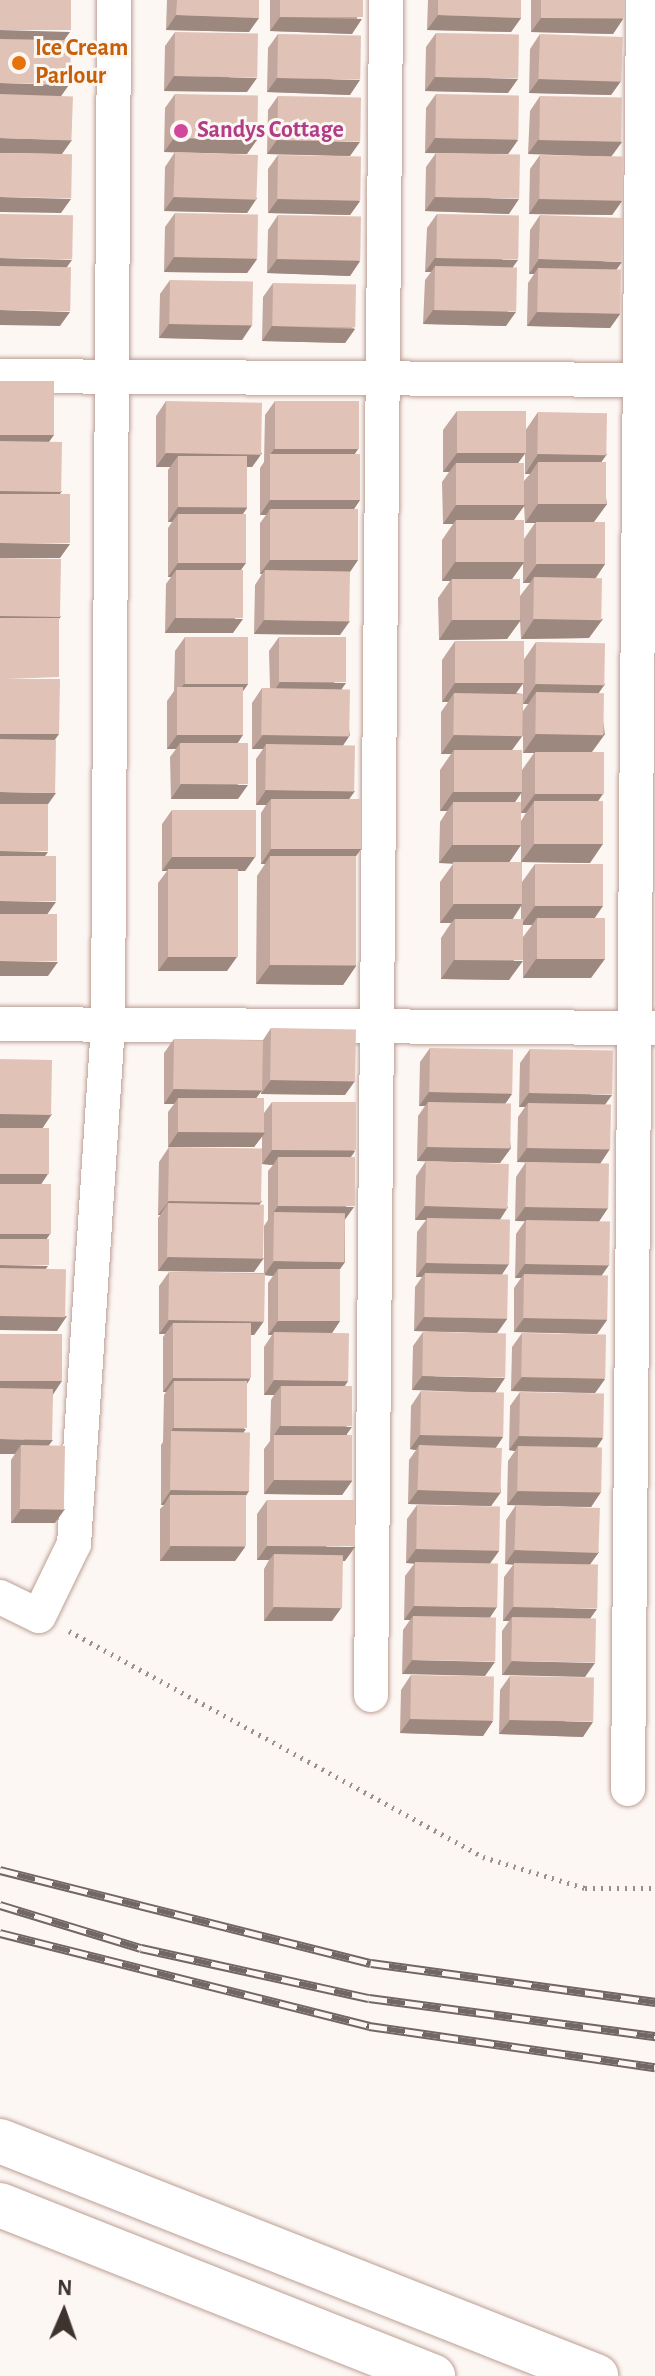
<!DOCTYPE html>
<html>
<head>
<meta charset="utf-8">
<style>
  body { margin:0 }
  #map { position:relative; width:655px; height:2376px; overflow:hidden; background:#fdf7f4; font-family:"Alegreya Sans",sans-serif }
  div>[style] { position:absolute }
  .path>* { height:5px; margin-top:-2.5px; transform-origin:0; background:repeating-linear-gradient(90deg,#9a908c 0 2px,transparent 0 8px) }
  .roads { filter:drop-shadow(0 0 2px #bc9f94) drop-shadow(0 0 2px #bc9f94) }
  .street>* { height:34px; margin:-17px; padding:0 17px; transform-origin:17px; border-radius:17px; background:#fff }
  .secondary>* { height:44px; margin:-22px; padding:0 22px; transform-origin:22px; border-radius:22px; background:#fff }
  .rail>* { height:9px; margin-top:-4.5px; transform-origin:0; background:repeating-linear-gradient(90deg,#fdf7f4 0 18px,#726763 0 36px); box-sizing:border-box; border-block:2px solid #726763 }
  .wall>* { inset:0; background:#c1a79d }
  .shaded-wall>* { inset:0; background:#9d887f }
  .building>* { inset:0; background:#e0c2b6; transform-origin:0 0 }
  .dots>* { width:22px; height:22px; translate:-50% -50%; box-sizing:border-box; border:4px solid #fdf7f4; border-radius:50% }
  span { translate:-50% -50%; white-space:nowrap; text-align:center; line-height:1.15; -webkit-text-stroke:6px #fdf7f4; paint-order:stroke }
  .food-label { font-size:24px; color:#c56008; font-weight:700 }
  .left { translate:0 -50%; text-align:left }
  .hotel-label { font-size:24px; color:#b23c85; font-weight:700 }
  .north { position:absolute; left:24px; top:2272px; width:80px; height:80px; -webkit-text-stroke:6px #fdf7f4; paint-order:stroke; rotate:2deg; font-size:22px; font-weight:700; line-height:32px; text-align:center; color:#3f332e }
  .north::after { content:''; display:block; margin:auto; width:28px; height:36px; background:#3f332e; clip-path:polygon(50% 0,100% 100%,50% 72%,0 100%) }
</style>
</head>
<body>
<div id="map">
  <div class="path">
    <i style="left:69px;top:1631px;width:472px;rotate:28.6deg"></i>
    <i style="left:483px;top:1857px;width:107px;rotate:16.9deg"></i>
    <i style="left:585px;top:1888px;width:70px"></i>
  </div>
  <div class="roads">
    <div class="street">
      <i style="left:0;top:376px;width:655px;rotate:0.35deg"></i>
      <i style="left:0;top:1024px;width:655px;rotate:0.35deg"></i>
      <i style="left:0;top:1597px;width:43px;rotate:26deg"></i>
      <i style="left:39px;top:1616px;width:80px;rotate:-64.1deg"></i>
      <i style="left:74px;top:1544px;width:520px;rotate:-86.25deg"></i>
      <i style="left:108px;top:1025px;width:1025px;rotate:-89.66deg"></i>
      <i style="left:371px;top:1695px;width:1695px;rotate:-89.49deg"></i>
      <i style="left:628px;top:1789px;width:1789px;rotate:-89.52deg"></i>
    </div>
    <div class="secondary">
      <i style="left:0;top:2141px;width:641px;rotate:21.52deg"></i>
      <i style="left:0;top:2205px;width:466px;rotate:21.6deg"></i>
    </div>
  </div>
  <div class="rail">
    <i style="left:0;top:1870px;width:382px;rotate:14.1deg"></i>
    <i style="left:371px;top:1963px;width:287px;rotate:7.8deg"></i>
    <i style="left:0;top:1905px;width:147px;rotate:17deg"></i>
    <i style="left:141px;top:1948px;width:233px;rotate:12.4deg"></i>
    <i style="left:369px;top:1998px;width:289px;rotate:7.6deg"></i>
    <i style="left:0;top:1933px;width:381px;rotate:14.1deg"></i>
    <i style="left:369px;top:2026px;width:289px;rotate:8.2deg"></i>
  </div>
  <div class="wall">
    <i style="clip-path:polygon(167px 0,259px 0,249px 32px,166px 30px)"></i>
    <i style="clip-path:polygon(270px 0,363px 0,352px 34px,270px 31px)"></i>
    <i style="clip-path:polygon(428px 0,521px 0,521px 18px,511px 32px,427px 30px)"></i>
    <i style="clip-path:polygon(531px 0,624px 0,623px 19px,613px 34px,531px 32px)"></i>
    <i style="clip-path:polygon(175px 32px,247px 92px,164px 91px,165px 46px)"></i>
    <i style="clip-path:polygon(436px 33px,508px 93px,425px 91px,426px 47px)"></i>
    <i style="clip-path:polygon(278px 34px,350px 95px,267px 92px,268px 48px)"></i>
    <i style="clip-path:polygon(540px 34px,621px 81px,611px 95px,529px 93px,530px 49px)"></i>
    <i style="clip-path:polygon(175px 94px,247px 154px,164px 152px,165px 108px)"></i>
    <i style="clip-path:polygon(436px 94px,518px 140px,508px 154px,425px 153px,426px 108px)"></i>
    <i style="clip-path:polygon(278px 96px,350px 156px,267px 154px,268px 110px)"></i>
    <i style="clip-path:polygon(540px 96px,622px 142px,528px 154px,530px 111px)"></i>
    <i style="clip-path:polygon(175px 152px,257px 198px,247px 213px,164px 211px,165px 167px)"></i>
    <i style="clip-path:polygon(436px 153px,509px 214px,425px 211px,426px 167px)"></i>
    <i style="clip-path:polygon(278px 155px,360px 201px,350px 215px,268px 213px,268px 169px)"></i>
    <i style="clip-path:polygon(540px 155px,622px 201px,612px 215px,529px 214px,530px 169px)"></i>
    <i style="clip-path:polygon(175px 213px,257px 259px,247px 273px,164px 272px,165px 227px)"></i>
    <i style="clip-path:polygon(437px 214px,513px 267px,506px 326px,423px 324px,425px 280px,431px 272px,425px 272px,427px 228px)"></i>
    <i style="clip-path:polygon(278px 215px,360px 261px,350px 276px,267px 273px,268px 230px)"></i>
    <i style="clip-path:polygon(540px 215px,616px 270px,620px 314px,610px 328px,527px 326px,528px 283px,534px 274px,529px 274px,530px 230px)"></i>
    <i style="clip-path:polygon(170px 280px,252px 325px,242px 340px,159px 338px,160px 294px)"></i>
    <i style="clip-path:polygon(273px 283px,355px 329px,345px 343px,262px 341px,263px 297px)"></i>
    <i style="clip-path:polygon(166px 401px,262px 453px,252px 467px,247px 467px,247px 508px,243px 514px,241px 570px,233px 633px,165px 633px,166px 584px,171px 577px,168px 577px,168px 528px,172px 522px,168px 522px,168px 470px,170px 467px,156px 467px,156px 416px)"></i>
    <i style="clip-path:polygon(275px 401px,358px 449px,355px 454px,360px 500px,354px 509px,358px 560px,350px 571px,340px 635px,254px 634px,255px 585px,262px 574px,260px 574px,260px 523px,266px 515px,260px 515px,260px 468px,264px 462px,265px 415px)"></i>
    <i style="clip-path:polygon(evenodd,457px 411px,525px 431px,538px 412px,607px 454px,601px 462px,607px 504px,594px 522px,605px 564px,596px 578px,589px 638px,521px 639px,520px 620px,507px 639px,439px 640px,438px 598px,450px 581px,442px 581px,442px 540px,453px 524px,443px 524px,442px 482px,449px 472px,443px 472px,443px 430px,457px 411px,525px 454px,525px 474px,530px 474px,524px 481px,518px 463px,525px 454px,457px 411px,524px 505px,525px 523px,535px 523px,524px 539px,514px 520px,524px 505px,457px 411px,523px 564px,523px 583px,530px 583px,520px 596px,512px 579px,523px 564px)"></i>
    <i style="clip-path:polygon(185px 637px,248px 684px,243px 691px,237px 743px,238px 799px,171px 799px,170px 757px,176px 749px,167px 749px,167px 701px,174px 691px,175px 651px)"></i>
    <i style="clip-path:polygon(279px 637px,342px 689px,350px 735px,343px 745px,349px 799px,361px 849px,356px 856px,356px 966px,343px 985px,256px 984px,257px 876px,265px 864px,261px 864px,261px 813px,266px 805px,256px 805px,256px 759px,263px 749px,252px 749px,252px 703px,262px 688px,270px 688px,269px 651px)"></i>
    <i style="clip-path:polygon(evenodd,455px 641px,523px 661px,536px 642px,605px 684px,599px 692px,605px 734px,592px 752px,598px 801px,590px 863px,522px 862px,522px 882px,535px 864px,595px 918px,591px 978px,523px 978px,523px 937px,532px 925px,523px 925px,509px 980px,441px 979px,441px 938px,451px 923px,440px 923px,440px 882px,453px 864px,439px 863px,440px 822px,447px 811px,440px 811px,440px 770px,451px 754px,441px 754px,441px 712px,448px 702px,442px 702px,442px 660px,455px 641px,523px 684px,523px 694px,516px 693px,523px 684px,455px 641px,523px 704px,528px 704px,523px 711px,523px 753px,534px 753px,522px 770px,512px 750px,523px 735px,523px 704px,455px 641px,521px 793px,521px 813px,526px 813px,521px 821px,515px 802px,521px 793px,455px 641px,521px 845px,521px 862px,509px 862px,521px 845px,455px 641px,521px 906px,521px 919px,513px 919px,521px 906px)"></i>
    <i style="clip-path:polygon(172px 810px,255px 857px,245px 871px,238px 871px,227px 971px,158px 971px,158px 883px,167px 871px,162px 871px,162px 824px)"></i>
    <i style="clip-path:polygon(271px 1028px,345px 1095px,261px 1094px,261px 1092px,256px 1098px,264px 1113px,272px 1102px,355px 1151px,351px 1157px,345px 1220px,345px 1262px,340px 1269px,340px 1321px,332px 1333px,348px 1381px,345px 1386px,347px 1435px,352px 1481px,342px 1495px,264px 1494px,264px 1449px,270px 1441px,271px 1400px,274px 1395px,264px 1395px,264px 1347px,272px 1335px,268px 1335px,268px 1283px,273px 1276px,264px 1275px,264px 1321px,254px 1335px,251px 1335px,250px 1379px,247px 1384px,244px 1432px,249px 1491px,246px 1496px,245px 1547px,235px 1561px,160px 1561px,160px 1509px,164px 1505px,161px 1505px,161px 1445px,163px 1442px,164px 1395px,166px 1392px,163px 1392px,163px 1337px,165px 1334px,159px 1334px,159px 1286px,169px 1272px,264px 1273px,264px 1226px,268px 1220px,268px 1171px,273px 1165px,262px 1164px,262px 1136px,254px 1147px,168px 1147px,168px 1112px,174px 1104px,164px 1104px,164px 1053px,174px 1039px,263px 1040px)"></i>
    <i style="clip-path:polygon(430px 1048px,512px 1094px,505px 1104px,511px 1148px,500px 1163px,417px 1161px,418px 1116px,425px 1106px,419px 1106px,420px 1062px)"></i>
    <i style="clip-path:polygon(530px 1049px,605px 1105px,600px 1164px,517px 1162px,518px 1117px,525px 1107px,519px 1107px,520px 1063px)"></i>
    <i style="clip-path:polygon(169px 1147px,262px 1201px,260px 1204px,254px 1272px,158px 1271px,158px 1218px,160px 1215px,158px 1215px,159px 1162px)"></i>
    <i style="clip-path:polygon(426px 1161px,508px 1207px,500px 1220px,502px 1274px,507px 1319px,497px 1333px,414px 1331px,415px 1287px,422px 1277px,416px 1277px,417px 1232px,426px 1220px,415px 1220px,416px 1176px)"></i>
    <i style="clip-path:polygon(526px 1162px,608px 1208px,599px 1221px,609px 1265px,602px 1275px,607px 1320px,597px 1334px,514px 1332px,514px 1288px,521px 1278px,515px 1278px,516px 1234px,525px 1221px,515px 1221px,516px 1177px)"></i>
    <i style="clip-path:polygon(423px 1332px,506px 1334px,412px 1390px,413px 1346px)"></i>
    <i style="clip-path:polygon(522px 1333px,605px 1379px,595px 1393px,511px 1391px,512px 1347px)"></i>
    <i style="clip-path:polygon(421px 1391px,503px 1437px,496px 1447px,501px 1492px,491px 1506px,408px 1504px,409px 1460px,416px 1450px,410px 1449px,411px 1406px)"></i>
    <i style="clip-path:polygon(520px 1392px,603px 1438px,596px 1448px,601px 1492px,591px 1507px,507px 1505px,508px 1461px,515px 1451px,509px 1450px,510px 1406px)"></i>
    <i style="clip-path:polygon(53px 1394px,48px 1446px,55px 1523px,11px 1523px,11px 1460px)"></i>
    <i style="clip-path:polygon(267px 1500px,345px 1561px,343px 1561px,332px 1621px,264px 1621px,264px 1569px,269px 1560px,257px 1560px,257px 1514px)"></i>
    <i style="clip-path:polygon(417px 1505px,499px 1551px,402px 1674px,403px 1630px,410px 1620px,404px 1620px,405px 1576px,414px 1564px,406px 1563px,407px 1519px)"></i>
    <i style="clip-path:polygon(516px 1505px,599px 1552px,502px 1675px,502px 1631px,509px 1621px,503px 1621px,504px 1577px,513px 1565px,505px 1564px,506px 1520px)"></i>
    <i style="clip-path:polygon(411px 1675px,493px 1721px,483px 1736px,400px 1733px,401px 1690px)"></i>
    <i style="clip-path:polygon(510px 1676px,583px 1737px,499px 1734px,500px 1690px)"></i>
  </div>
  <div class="shaded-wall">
    <i style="clip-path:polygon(176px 15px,259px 18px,249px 32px,166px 30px)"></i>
    <i style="clip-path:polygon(438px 15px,521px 18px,511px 32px,427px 30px)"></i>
    <i style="clip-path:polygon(280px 17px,362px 19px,352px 34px,270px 31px)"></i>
    <i style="clip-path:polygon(541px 18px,623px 19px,613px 34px,531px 32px)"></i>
    <i style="clip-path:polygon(0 30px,70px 32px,60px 46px,0 45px)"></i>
    <i style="clip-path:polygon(174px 76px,257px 78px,247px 92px,164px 91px)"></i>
    <i style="clip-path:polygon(435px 77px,518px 79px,508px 93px,425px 91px)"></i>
    <i style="clip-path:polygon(277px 78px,360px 80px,350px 95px,267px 92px)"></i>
    <i style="clip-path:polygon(539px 79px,621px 81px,611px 95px,529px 93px)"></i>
    <i style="clip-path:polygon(0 83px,69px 85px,59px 99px,0 98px)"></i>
    <i style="clip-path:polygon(0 138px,72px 140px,62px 154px,0 153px)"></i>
    <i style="clip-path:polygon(174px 138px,257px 140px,247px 154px,164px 152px)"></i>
    <i style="clip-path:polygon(435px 138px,518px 140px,508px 154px,425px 153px)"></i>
    <i style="clip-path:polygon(277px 140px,360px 142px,350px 156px,267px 154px)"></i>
    <i style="clip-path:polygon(538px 140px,622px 142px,611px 157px,528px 154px)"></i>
    <i style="clip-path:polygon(0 197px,71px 199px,61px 213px,0 212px)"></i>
    <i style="clip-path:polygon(174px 197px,257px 198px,247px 213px,164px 211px)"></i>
    <i style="clip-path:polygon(435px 197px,519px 199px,509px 214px,425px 211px)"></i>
    <i style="clip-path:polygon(278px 199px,360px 201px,350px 215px,268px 213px)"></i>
    <i style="clip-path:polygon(539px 199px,622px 201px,612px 215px,529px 214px)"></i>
    <i style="clip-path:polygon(174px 257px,257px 259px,247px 273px,164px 272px)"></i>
    <i style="clip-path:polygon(0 258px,72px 260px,62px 274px,0 272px)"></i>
    <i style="clip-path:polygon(435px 258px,518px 260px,508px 274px,435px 266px,431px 272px,425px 272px)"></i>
    <i style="clip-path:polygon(277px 259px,360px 261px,350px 276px,267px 273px)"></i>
    <i style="clip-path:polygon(539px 259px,622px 262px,612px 276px,538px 268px,534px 274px,529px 274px)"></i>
    <i style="clip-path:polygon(0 310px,70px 312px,60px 326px,0 325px)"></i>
    <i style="clip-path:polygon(433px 310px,516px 312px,506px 326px,423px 324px)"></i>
    <i style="clip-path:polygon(537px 312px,620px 314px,610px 328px,527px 326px)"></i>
    <i style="clip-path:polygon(169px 324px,252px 325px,242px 340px,159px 338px)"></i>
    <i style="clip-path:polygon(272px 326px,355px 329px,345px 343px,262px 341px)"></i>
    <i style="clip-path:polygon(0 435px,54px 435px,44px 449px,0 449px)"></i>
    <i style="clip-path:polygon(274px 449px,358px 449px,348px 464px,270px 455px)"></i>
    <i style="clip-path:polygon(166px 453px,262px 453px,252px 467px,178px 467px,178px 456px,170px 467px,156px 467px)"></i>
    <i style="clip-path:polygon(457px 453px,525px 453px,512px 472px,456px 463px,449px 472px,443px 472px)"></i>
    <i style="clip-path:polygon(538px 454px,607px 454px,593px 474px,538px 462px,530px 474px,525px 474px)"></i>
    <i style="clip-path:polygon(0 491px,62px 491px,52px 506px,0 505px)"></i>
    <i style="clip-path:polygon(270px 500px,360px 500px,350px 515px,270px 509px,266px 515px,260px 515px)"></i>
    <i style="clip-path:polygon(538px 504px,607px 504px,593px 523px,525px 523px)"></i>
    <i style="clip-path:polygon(456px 505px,525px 505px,511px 524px,456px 520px,453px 524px,443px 524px)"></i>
    <i style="clip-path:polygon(178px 507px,247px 508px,237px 522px,178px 514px,172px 522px,168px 522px)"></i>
    <i style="clip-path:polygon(0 543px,70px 544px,60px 558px,0 558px)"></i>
    <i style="clip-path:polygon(270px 560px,358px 560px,348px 575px,265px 570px,262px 574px,260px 574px)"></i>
    <i style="clip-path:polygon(455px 562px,524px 562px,510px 582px,452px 579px,450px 581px,442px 581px)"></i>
    <i style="clip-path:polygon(178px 563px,246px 563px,236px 577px,176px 570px,171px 577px,168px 577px)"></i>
    <i style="clip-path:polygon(537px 564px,605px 564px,592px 583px,534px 577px,530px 583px,523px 583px)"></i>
    <i style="clip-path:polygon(0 616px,61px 616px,51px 631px,0 630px)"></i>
    <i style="clip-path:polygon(175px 618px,243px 619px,233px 633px,165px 633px)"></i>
    <i style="clip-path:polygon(534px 619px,603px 619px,589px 638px,521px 639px)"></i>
    <i style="clip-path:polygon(264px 620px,350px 621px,340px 635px,254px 634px)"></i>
    <i style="clip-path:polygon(452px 620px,521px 620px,507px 639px,439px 640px)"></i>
    <i style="clip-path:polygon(280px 682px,346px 683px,336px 697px,270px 697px)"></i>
    <i style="clip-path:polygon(455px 683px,523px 683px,510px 702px,454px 693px,448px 702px,442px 702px)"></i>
    <i style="clip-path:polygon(184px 684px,248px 684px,238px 698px,177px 693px)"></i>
    <i style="clip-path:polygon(536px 684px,605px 684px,591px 704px,536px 692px,528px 704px,523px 704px)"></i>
    <i style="clip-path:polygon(0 734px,59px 734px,49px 748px,0 748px)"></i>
    <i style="clip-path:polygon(536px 734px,605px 734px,591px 753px,523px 753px)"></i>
    <i style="clip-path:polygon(177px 735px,243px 735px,233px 750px,180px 743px,176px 749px,167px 749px)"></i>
    <i style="clip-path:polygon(263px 735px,350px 735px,340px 750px,266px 744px,263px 749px,252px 749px)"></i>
    <i style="clip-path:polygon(454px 735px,523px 735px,509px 754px,454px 750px,451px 754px,441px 754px)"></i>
    <i style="clip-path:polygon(181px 784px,248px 785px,238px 799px,171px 799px)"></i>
    <i style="clip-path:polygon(266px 790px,355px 791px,345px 805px,271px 799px,266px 805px,256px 805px)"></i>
    <i style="clip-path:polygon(0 792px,56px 793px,46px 807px,0 807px)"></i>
    <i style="clip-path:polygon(453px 792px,522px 792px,508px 812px,453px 803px,447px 811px,440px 811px)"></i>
    <i style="clip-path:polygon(535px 794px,603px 794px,590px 813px,534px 802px,526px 813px,521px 813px)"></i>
    <i style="clip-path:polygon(535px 843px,603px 844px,590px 863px,521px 862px)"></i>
    <i style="clip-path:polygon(453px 844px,521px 845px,508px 864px,439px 863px)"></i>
    <i style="clip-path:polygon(271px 849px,361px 849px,351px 863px,270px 856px,265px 864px,261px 864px)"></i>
    <i style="clip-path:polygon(0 851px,48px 852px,38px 866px,0 866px)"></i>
    <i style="clip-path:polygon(172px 857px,255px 857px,245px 871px,168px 871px,168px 869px,167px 871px,162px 871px)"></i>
    <i style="clip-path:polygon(0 901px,56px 902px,46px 916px,0 916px)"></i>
    <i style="clip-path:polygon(454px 904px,522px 904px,509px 924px,455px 919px,451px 923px,440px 923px)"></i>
    <i style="clip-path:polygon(535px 906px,603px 906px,590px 925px,537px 918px,532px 925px,521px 925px)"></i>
    <i style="clip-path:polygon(168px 957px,237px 957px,227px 971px,158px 971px)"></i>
    <i style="clip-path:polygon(536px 959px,605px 959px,591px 978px,523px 978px)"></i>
    <i style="clip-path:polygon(454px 960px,523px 961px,509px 980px,441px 979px)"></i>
    <i style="clip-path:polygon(0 961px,58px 962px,48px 976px,0 976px)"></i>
    <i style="clip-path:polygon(270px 965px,356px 966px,343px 985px,256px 984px)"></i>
    <i style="clip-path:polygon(271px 1080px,355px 1081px,345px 1095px,261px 1094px)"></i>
    <i style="clip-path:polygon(174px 1089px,262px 1090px,252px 1104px,178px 1098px,174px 1104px,164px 1104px)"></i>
    <i style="clip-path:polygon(429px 1092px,512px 1094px,502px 1108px,428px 1102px,425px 1106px,419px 1106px)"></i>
    <i style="clip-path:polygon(529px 1093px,612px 1095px,602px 1109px,528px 1103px,525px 1107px,519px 1107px)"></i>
    <i style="clip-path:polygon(0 1114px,52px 1114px,42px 1129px,0 1128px)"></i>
    <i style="clip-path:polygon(178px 1132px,265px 1133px,254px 1147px,168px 1147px)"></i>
    <i style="clip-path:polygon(427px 1147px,511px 1148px,500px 1163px,417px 1161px)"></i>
    <i style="clip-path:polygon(527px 1148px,610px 1149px,600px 1164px,517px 1162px)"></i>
    <i style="clip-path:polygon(272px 1150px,355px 1151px,345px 1165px,278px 1157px,273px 1165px,262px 1164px)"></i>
    <i style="clip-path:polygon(0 1174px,48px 1174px,38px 1189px,0 1188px)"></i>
    <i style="clip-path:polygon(169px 1201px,262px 1201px,251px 1216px,168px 1203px,160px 1215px,158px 1215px)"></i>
    <i style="clip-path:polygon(278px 1206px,354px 1207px,344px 1221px,274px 1212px,268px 1220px)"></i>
    <i style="clip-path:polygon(425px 1206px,508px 1207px,498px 1222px,427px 1218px,426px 1220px,415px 1220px)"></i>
    <i style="clip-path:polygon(525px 1207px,608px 1208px,598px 1223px,515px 1221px)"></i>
    <i style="clip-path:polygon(0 1234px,50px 1234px,40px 1249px,0 1248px)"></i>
    <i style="clip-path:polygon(168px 1257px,264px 1258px,254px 1272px,158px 1271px)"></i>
    <i style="clip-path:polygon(274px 1261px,345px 1262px,335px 1276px,278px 1269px,273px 1276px,264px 1275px)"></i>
    <i style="clip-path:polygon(426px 1263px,509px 1264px,499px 1279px,425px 1273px,422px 1277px,416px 1277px)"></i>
    <i style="clip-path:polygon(525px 1264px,609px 1265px,599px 1279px,524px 1274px,521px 1278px,515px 1278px)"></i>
    <i style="clip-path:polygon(0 1265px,48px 1266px,38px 1280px,0 1280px)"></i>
    <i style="clip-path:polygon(0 1316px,67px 1316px,57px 1331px,0 1330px)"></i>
    <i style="clip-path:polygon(424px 1317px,507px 1319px,497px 1333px,414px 1331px)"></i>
    <i style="clip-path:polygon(524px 1318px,607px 1320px,597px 1334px,514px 1332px)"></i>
    <i style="clip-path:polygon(169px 1320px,264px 1321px,254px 1335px,173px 1334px,173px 1323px,165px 1334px,159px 1334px)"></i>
    <i style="clip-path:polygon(278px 1321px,340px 1321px,330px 1336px,274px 1332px,272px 1335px,268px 1335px)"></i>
    <i style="clip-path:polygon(422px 1376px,505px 1378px,495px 1393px,412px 1390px)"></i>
    <i style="clip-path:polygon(522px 1377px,605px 1379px,595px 1393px,511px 1391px)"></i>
    <i style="clip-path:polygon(173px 1378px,250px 1379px,240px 1393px,174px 1381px,166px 1392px,163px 1392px)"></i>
    <i style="clip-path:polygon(274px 1380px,348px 1381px,338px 1395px,281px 1386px,274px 1395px,264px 1395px)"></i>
    <i style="clip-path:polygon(0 1381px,62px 1381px,52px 1396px,0 1395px)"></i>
    <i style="clip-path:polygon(280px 1426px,352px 1427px,342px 1441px,274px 1435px)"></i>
    <i style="clip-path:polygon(173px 1428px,246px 1429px,236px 1443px,171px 1432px)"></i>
    <i style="clip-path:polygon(420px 1435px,503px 1437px,493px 1452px,419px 1445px,416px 1450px,410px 1449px)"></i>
    <i style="clip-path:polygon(519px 1436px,603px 1438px,593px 1453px,518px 1446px,515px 1451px,509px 1450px)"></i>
    <i style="clip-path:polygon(0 1439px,53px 1440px,42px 1454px,21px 1445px,15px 1454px,0 1454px)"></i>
    <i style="clip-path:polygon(274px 1480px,352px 1481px,342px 1495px,264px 1494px)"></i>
    <i style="clip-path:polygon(171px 1490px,249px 1491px,239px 1505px,170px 1495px,164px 1505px,161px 1505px)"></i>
    <i style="clip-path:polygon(418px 1490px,501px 1492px,491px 1506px,408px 1504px)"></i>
    <i style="clip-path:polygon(518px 1491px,601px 1492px,591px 1507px,507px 1505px)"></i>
    <i style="clip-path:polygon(21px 1509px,65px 1509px,55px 1523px,11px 1523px)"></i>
    <i style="clip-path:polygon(171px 1546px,245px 1547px,235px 1561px,160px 1561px)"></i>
    <i style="clip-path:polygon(267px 1546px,355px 1547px,345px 1561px,274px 1560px,274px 1554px,269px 1560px,257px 1560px)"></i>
    <i style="clip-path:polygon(416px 1549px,499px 1551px,489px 1565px,406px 1563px)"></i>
    <i style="clip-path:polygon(515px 1550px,599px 1552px,589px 1566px,505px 1564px)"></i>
    <i style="clip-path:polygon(414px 1606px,497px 1607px,487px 1622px,413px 1616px,410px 1620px,404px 1620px)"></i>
    <i style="clip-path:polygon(274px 1607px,342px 1607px,332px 1621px,264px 1621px)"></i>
    <i style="clip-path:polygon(513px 1607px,597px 1609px,587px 1623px,512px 1617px,509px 1621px,503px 1621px)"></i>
    <i style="clip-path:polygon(412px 1660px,495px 1662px,485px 1676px,402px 1674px)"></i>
    <i style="clip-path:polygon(512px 1661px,595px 1663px,585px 1677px,502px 1675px)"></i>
    <i style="clip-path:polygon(410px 1719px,493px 1721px,483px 1736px,400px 1733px)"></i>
    <i style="clip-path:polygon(510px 1720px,593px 1722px,583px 1737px,499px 1734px)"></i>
  </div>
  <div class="building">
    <i style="left:0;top:0;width:71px;height:30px"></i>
    <i style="clip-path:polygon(177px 0,259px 0,259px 18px,176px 15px)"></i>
    <i style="left:280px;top:0;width:83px;height:17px"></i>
    <i style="clip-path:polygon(438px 0,521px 0,521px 18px,438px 15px)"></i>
    <i style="left:541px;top:0;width:83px;height:18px"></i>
    <i style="left:175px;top:32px;width:83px;height:44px;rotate:1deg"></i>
    <i style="left:436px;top:33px;width:83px;height:44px;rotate:1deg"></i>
    <i style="left:278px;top:34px;width:83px;height:44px;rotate:1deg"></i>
    <i style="left:540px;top:34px;width:83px;height:45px;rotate:2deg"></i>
    <i style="left:0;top:39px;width:71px;height:44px;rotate:1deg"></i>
    <i style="left:0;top:94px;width:73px;height:44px;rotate:2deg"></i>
    <i style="left:175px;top:94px;width:83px;height:44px;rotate:1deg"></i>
    <i style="left:436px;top:94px;width:83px;height:44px;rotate:1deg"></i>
    <i style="left:278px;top:96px;width:83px;height:44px;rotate:1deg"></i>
    <i style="left:540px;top:96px;width:82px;height:44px;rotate:1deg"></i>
    <i style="left:175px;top:152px;width:83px;height:45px;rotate:2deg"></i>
    <i style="left:0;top:153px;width:72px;height:44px;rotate:1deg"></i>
    <i style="left:436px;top:153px;width:84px;height:44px;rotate:1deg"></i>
    <i style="left:278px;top:155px;width:83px;height:44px;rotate:1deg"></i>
    <i style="left:540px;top:155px;width:83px;height:44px;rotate:1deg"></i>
    <i style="left:175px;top:213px;width:83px;height:44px;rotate:1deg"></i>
    <i style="left:0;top:214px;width:73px;height:44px;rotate:1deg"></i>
    <i style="left:437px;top:214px;width:82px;height:44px;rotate:1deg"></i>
    <i style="left:278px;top:215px;width:83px;height:44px;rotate:1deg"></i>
    <i style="left:540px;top:215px;width:83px;height:44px;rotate:2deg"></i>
    <i style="left:0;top:266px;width:71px;height:44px;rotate:1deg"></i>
    <i style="left:435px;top:266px;width:82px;height:44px;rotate:1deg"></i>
    <i style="left:538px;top:268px;width:83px;height:44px;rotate:1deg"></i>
    <i style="left:170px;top:280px;width:83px;height:44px;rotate:1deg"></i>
    <i style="left:273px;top:283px;width:83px;height:43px;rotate:1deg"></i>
    <i style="left:0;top:381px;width:54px;height:54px"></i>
    <i style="left:166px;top:401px;width:96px;height:52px;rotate:1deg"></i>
    <i style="left:275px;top:401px;width:84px;height:48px"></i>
    <i style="left:457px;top:411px;width:69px;height:42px"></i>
    <i style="left:538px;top:412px;width:69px;height:42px;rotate:1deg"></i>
    <i style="left:0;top:441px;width:62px;height:50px;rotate:1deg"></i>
    <i style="left:270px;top:454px;width:90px;height:46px"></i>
    <i style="left:178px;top:456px;width:69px;height:51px"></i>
    <i style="left:538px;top:462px;width:68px;height:42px"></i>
    <i style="left:456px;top:463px;width:68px;height:42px"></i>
    <i style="left:0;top:494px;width:70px;height:49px"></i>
    <i style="left:270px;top:509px;width:88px;height:51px"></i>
    <i style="left:178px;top:514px;width:68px;height:49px"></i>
    <i style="left:456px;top:520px;width:68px;height:42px"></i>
    <i style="left:536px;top:522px;width:69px;height:42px"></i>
    <i style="left:0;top:558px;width:61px;height:58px;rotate:1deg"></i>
    <i style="left:176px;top:570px;width:67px;height:48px"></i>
    <i style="left:265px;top:570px;width:85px;height:50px;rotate:1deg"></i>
    <i style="left:534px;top:577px;width:68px;height:42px;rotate:1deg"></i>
    <i style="left:452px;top:579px;width:68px;height:41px"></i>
    <i style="clip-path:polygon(0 618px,59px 618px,59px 677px,7px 679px,60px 679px,59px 734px,0 734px)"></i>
    <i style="left:185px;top:637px;width:63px;height:47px"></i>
    <i style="left:279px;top:637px;width:67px;height:45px"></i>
    <i style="left:455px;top:641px;width:69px;height:42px"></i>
    <i style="left:536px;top:642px;width:69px;height:42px;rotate:1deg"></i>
    <i style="left:177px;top:687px;width:66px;height:48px"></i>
    <i style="left:262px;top:688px;width:88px;height:47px;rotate:1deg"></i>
    <i style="left:536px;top:692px;width:68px;height:42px;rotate:1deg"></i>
    <i style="left:454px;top:693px;width:69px;height:42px;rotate:1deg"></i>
    <i style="left:0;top:739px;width:56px;height:53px;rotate:1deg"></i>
    <i style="left:180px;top:743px;width:68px;height:41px"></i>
    <i style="left:266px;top:744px;width:89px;height:46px;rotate:1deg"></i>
    <i style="left:454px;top:750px;width:68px;height:42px"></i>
    <i style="left:535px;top:752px;width:69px;height:42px"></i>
    <i style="left:271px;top:799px;width:90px;height:50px"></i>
    <i style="left:603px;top:801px;width:43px;height:69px;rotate:90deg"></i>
    <i style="left:521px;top:802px;width:43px;height:68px;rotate:90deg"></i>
    <i style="left:0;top:804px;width:48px;height:47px"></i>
    <i style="left:172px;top:810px;width:84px;height:47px"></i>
    <i style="left:0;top:856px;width:56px;height:45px"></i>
    <i style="left:270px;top:856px;width:86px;height:109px"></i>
    <i style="left:522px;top:862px;width:42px;height:69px;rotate:90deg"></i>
    <i style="left:535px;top:864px;width:68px;height:42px"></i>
    <i style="left:168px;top:869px;width:70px;height:88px"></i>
    <i style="left:0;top:914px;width:57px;height:47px"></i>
    <i style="left:537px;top:918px;width:68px;height:41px"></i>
    <i style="left:455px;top:919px;width:68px;height:41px"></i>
    <i style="left:271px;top:1028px;width:85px;height:52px;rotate:1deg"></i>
    <i style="left:174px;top:1039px;width:89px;height:50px;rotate:1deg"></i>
    <i style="left:430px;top:1048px;width:83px;height:44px;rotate:1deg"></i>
    <i style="left:530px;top:1049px;width:83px;height:44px;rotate:1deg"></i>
    <i style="left:0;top:1059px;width:52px;height:55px;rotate:1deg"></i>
    <i style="left:178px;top:1098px;width:86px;height:34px"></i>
    <i style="left:272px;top:1102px;width:84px;height:48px"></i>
    <i style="left:428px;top:1102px;width:83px;height:45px;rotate:1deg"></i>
    <i style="left:528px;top:1103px;width:83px;height:45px;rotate:1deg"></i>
    <i style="left:0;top:1128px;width:49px;height:46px"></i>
    <i style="left:169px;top:1147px;width:93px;height:54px;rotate:1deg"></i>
    <i style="left:278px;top:1157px;width:77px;height:49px"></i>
    <i style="left:426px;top:1161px;width:83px;height:45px;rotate:2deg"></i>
    <i style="left:526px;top:1162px;width:83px;height:45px;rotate:1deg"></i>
    <i style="left:0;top:1184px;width:51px;height:50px"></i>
    <i style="left:168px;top:1203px;width:96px;height:54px;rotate:1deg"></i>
    <i style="left:274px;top:1212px;width:71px;height:49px;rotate:1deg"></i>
    <i style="left:427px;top:1218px;width:83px;height:45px;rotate:1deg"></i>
    <i style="left:526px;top:1220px;width:84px;height:44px;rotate:1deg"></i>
    <i style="left:0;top:1239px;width:49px;height:26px"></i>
    <i style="left:0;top:1268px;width:66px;height:48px;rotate:1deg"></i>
    <i style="left:278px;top:1269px;width:62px;height:52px"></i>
    <i style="left:169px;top:1272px;width:96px;height:48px;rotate:1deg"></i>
    <i style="left:425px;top:1273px;width:83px;height:44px;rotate:1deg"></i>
    <i style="left:524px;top:1274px;width:84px;height:44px;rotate:1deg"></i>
    <i style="left:173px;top:1323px;width:78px;height:55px"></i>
    <i style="left:274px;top:1332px;width:75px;height:48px;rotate:1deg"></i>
    <i style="left:423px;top:1332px;width:83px;height:44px;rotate:1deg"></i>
    <i style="left:522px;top:1333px;width:84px;height:44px;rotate:1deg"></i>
    <i style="left:0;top:1334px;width:62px;height:47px"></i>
    <i style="left:174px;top:1381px;width:73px;height:47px"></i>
    <i style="left:281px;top:1386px;width:71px;height:40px"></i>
    <i style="left:0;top:1388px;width:53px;height:51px;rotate:1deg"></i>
    <i style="left:421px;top:1391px;width:83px;height:44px;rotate:1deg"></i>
    <i style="left:520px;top:1392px;width:84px;height:44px;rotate:1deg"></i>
    <i style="left:171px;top:1431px;width:79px;height:59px;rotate:1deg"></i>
    <i style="left:274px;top:1435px;width:78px;height:45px"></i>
    <i style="left:21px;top:1445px;width:44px;height:64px;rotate:1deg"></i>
    <i style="left:419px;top:1445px;width:83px;height:45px;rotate:2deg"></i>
    <i style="left:518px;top:1446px;width:84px;height:45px;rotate:1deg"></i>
    <i style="left:170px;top:1495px;width:76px;height:51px"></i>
    <i style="left:267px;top:1500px;width:88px;height:46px"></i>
    <i style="left:417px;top:1505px;width:83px;height:44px;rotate:1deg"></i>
    <i style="left:516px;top:1505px;width:84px;height:45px;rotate:2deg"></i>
    <i style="left:274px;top:1554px;width:69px;height:53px;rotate:1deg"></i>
    <i style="left:415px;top:1562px;width:83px;height:44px;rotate:1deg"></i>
    <i style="left:514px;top:1563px;width:84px;height:44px;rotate:1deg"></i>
    <i style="left:413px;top:1616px;width:83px;height:44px;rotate:1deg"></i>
    <i style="left:512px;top:1617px;width:84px;height:44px;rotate:1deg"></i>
    <i style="left:411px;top:1675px;width:83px;height:44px;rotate:1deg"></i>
    <i style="left:510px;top:1676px;width:84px;height:44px;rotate:1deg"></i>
  </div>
  <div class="dots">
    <i style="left:19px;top:63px;background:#e8710a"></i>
    <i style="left:181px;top:131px;background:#d1479c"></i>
  </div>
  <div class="food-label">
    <span class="left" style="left:35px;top:63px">Ice Cream<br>Parlour</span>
  </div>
  <div class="hotel-label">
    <span class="left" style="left:197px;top:131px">Sandys Cottage</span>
  </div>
  <div class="north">N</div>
</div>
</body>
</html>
